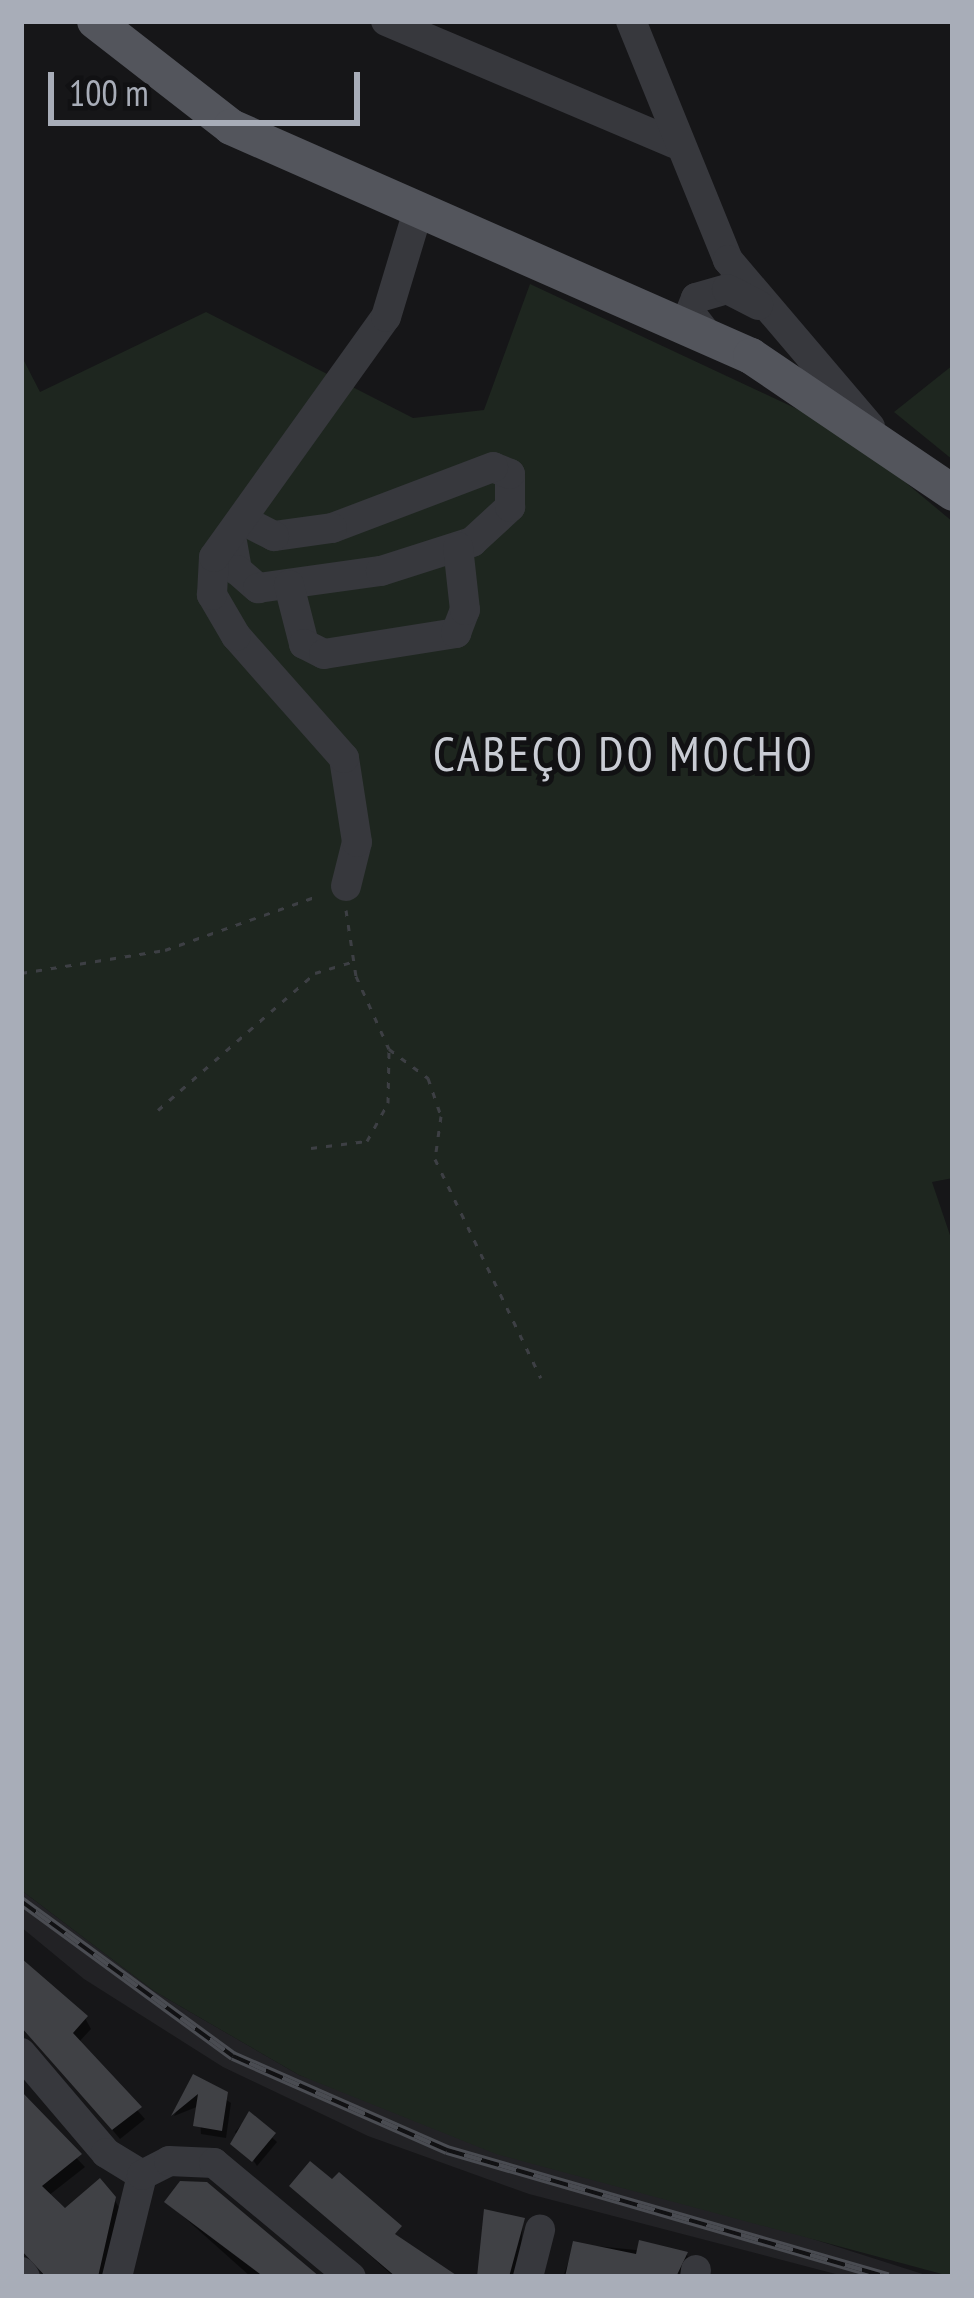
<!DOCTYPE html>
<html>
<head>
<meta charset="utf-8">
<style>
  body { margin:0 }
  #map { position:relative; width:974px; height:2298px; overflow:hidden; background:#161618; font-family:"PT Sans Narrow",sans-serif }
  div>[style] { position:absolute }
  .built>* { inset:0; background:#222225 }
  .green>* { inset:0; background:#1e261f }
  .shadow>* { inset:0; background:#0007 }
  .building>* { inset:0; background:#404145 }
  .path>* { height:3px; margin-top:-1.5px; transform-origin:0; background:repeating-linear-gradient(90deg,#3d3f44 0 6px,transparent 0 15px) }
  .minor>* { height:30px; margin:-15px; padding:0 15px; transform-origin:15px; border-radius:15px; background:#37383d }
  .major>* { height:36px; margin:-18px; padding:0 18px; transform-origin:18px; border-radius:18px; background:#53555c }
  .rail>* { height:10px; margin-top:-5px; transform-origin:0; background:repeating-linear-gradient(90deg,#111113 0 18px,#4a4c52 0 36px); box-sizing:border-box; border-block:3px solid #4a4c52 }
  span { translate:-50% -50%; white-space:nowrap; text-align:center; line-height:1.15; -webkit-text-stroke:10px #111113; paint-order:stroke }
  .neighbourhood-label { font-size:48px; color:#c9ccd4; letter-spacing:3px }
  .frame { position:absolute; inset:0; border:24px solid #a8adb8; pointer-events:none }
  .scale { position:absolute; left:48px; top:72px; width:312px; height:54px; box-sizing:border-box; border:6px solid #a8adb8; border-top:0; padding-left:15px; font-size:36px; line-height:42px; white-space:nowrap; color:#a8adb8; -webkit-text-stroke:9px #111113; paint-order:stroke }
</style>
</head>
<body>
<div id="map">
  <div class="built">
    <i style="clip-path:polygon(21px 1890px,154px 1991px,299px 2075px,932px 2277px,847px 2277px,529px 2194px,368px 2136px,223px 2067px,84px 1979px,21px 1927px)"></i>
  </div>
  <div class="green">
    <i style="clip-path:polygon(530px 284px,844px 431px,953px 522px,953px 1178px,932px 1182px,953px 1244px,953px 2277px,496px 2154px,299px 2075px,154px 1991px,21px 1890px,21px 355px,40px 392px,206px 312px,413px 418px,484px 410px)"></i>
    <i style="clip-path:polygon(953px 365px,953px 460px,894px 412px)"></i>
  </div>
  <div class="shadow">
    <i style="clip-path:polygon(21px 1960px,85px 2018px,91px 2029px,78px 2043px,145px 2119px,120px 2139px,21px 2021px)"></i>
    <i style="clip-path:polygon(194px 2078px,231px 2103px,226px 2138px,201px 2134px,199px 2106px,174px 2116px)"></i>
    <i style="clip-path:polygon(21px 2100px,85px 2167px,48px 2196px,65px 2212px,114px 2199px,121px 2211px,109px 2277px,44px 2277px,21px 2242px)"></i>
    <i style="clip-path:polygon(249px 2116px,277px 2142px,257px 2166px,235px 2132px)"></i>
    <i style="clip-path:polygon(333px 2183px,420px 2260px,449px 2277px,394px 2277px,293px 2186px)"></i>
    <i style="clip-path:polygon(167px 2202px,315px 2277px,251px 2277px)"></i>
    <i style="clip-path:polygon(523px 2221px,519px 2277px,478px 2277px)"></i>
    <i style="clip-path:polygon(575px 2244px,687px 2255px,692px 2265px,690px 2277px,563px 2277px)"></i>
  </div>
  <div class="building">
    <i style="clip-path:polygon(21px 1958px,88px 2016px,73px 2033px,142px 2107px,112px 2130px,21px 2027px)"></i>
    <i style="clip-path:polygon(193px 2074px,228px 2092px,222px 2131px,193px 2126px,198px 2094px,171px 2116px)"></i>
    <i style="clip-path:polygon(21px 2091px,82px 2154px,42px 2186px,65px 2208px,100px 2178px,116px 2197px,98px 2277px,46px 2277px,21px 2250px)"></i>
    <i style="clip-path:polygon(249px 2111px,276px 2133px,252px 2162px,230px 2144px)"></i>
    <i style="clip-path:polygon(310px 2161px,332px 2179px,339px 2172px,402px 2226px,395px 2234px,459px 2277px,396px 2277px,289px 2186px)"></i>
    <i style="clip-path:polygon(180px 2181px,207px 2182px,320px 2277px,264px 2277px,164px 2202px)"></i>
    <i style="clip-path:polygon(484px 2209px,525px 2218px,509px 2277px,477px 2277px)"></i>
    <i style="clip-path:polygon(639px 2240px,688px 2252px,676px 2277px,565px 2277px,573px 2241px,636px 2254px)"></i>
  </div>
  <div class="path">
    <i style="left:346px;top:910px;width:67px;rotate:81.4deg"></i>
    <i style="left:356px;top:976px;width:80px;rotate:65.7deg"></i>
    <i style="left:389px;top:1049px;width:49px;rotate:36.6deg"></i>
    <i style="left:428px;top:1078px;width:40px;rotate:71.1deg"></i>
    <i style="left:441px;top:1116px;width:43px;rotate:97.9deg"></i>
    <i style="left:435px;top:1159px;width:243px;rotate:64.2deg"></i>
    <i style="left:21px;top:973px;width:146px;rotate:-9.1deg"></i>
    <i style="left:165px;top:950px;width:164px;rotate:-19.5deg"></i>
    <i style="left:158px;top:1110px;width:208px;rotate:-41.1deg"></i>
    <i style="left:315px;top:973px;width:42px;rotate:-16.7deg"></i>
    <i style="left:311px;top:1148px;width:56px;rotate:-7.1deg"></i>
    <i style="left:367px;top:1141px;width:43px;rotate:-61.1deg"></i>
    <i style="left:388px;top:1103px;width:52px;rotate:-88.9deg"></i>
  </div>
  <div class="minor">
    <i style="left:386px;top:21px;width:313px;rotate:23deg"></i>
    <i style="left:631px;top:21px;width:258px;rotate:67.9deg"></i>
    <i style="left:728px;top:260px;width:219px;rotate:49.6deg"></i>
    <i style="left:709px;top:337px;width:31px;rotate:-128deg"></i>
    <i style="left:690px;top:313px;width:16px;rotate:-68deg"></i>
    <i style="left:696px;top:298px;width:32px;rotate:-16deg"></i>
    <i style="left:727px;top:289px;width:35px;rotate:27deg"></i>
    <i style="left:231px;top:536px;width:35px;rotate:80deg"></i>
    <i style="left:237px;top:570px;width:28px;rotate:41deg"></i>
    <i style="left:258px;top:588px;width:124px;rotate:-7.9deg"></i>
    <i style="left:381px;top:571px;width:96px;rotate:-17.7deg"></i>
    <i style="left:472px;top:542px;width:52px;rotate:-42.6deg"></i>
    <i style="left:510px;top:507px;width:33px;rotate:-90deg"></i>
    <i style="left:510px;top:474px;width:18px;rotate:-158deg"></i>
    <i style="left:493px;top:467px;width:172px;rotate:159.2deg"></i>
    <i style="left:332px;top:528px;width:59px;rotate:172.1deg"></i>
    <i style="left:274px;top:536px;width:31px;rotate:-153deg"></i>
    <i style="left:289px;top:585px;width:61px;rotate:75.7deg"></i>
    <i style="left:304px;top:644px;width:22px;rotate:27deg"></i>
    <i style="left:324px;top:654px;width:134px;rotate:-9deg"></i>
    <i style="left:456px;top:633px;width:25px;rotate:-69deg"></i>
    <i style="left:465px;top:610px;width:63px;rotate:-96.3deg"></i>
    <i style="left:346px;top:886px;width:45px;rotate:-76deg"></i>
    <i style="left:357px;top:842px;width:85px;rotate:-98.8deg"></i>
    <i style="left:344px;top:758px;width:163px;rotate:-131.5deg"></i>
    <i style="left:236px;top:636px;width:48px;rotate:-120.3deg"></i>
    <i style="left:212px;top:595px;width:38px;rotate:-87deg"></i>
    <i style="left:214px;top:557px;width:295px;rotate:-54.4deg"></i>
    <i style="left:386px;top:317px;width:108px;rotate:-73.2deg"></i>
    <i style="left:21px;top:2053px;width:131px;rotate:49.6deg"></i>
    <i style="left:106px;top:2153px;width:42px;rotate:31.4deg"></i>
    <i style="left:21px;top:2272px;width:6px;rotate:51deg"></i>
    <i style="left:117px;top:2277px;width:105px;rotate:-76.2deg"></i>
    <i style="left:142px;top:2175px;width:30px;rotate:-27deg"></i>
    <i style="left:169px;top:2161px;width:45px;rotate:2.5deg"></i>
    <i style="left:214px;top:2163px;width:178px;rotate:39.8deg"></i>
    <i style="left:528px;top:2277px;width:49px;rotate:-75.7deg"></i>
    <i style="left:695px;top:2277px;width:7px;rotate:-82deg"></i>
  </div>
  <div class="major">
    <i style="left:95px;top:21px;width:172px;rotate:37.9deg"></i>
    <i style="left:231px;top:127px;width:568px;rotate:23.77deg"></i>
    <i style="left:751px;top:356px;width:244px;rotate:34.1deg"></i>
  </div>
  <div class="rail">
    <i style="left:21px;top:1901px;width:263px;rotate:36.2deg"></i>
    <i style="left:233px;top:2056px;width:234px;rotate:23.7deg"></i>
    <i style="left:447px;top:2150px;width:459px;rotate:16.1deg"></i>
  </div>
  <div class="neighbourhood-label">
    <span style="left:624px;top:754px">CABEÇO DO MOCHO</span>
  </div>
  <div class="frame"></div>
  <div class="scale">100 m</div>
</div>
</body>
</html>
